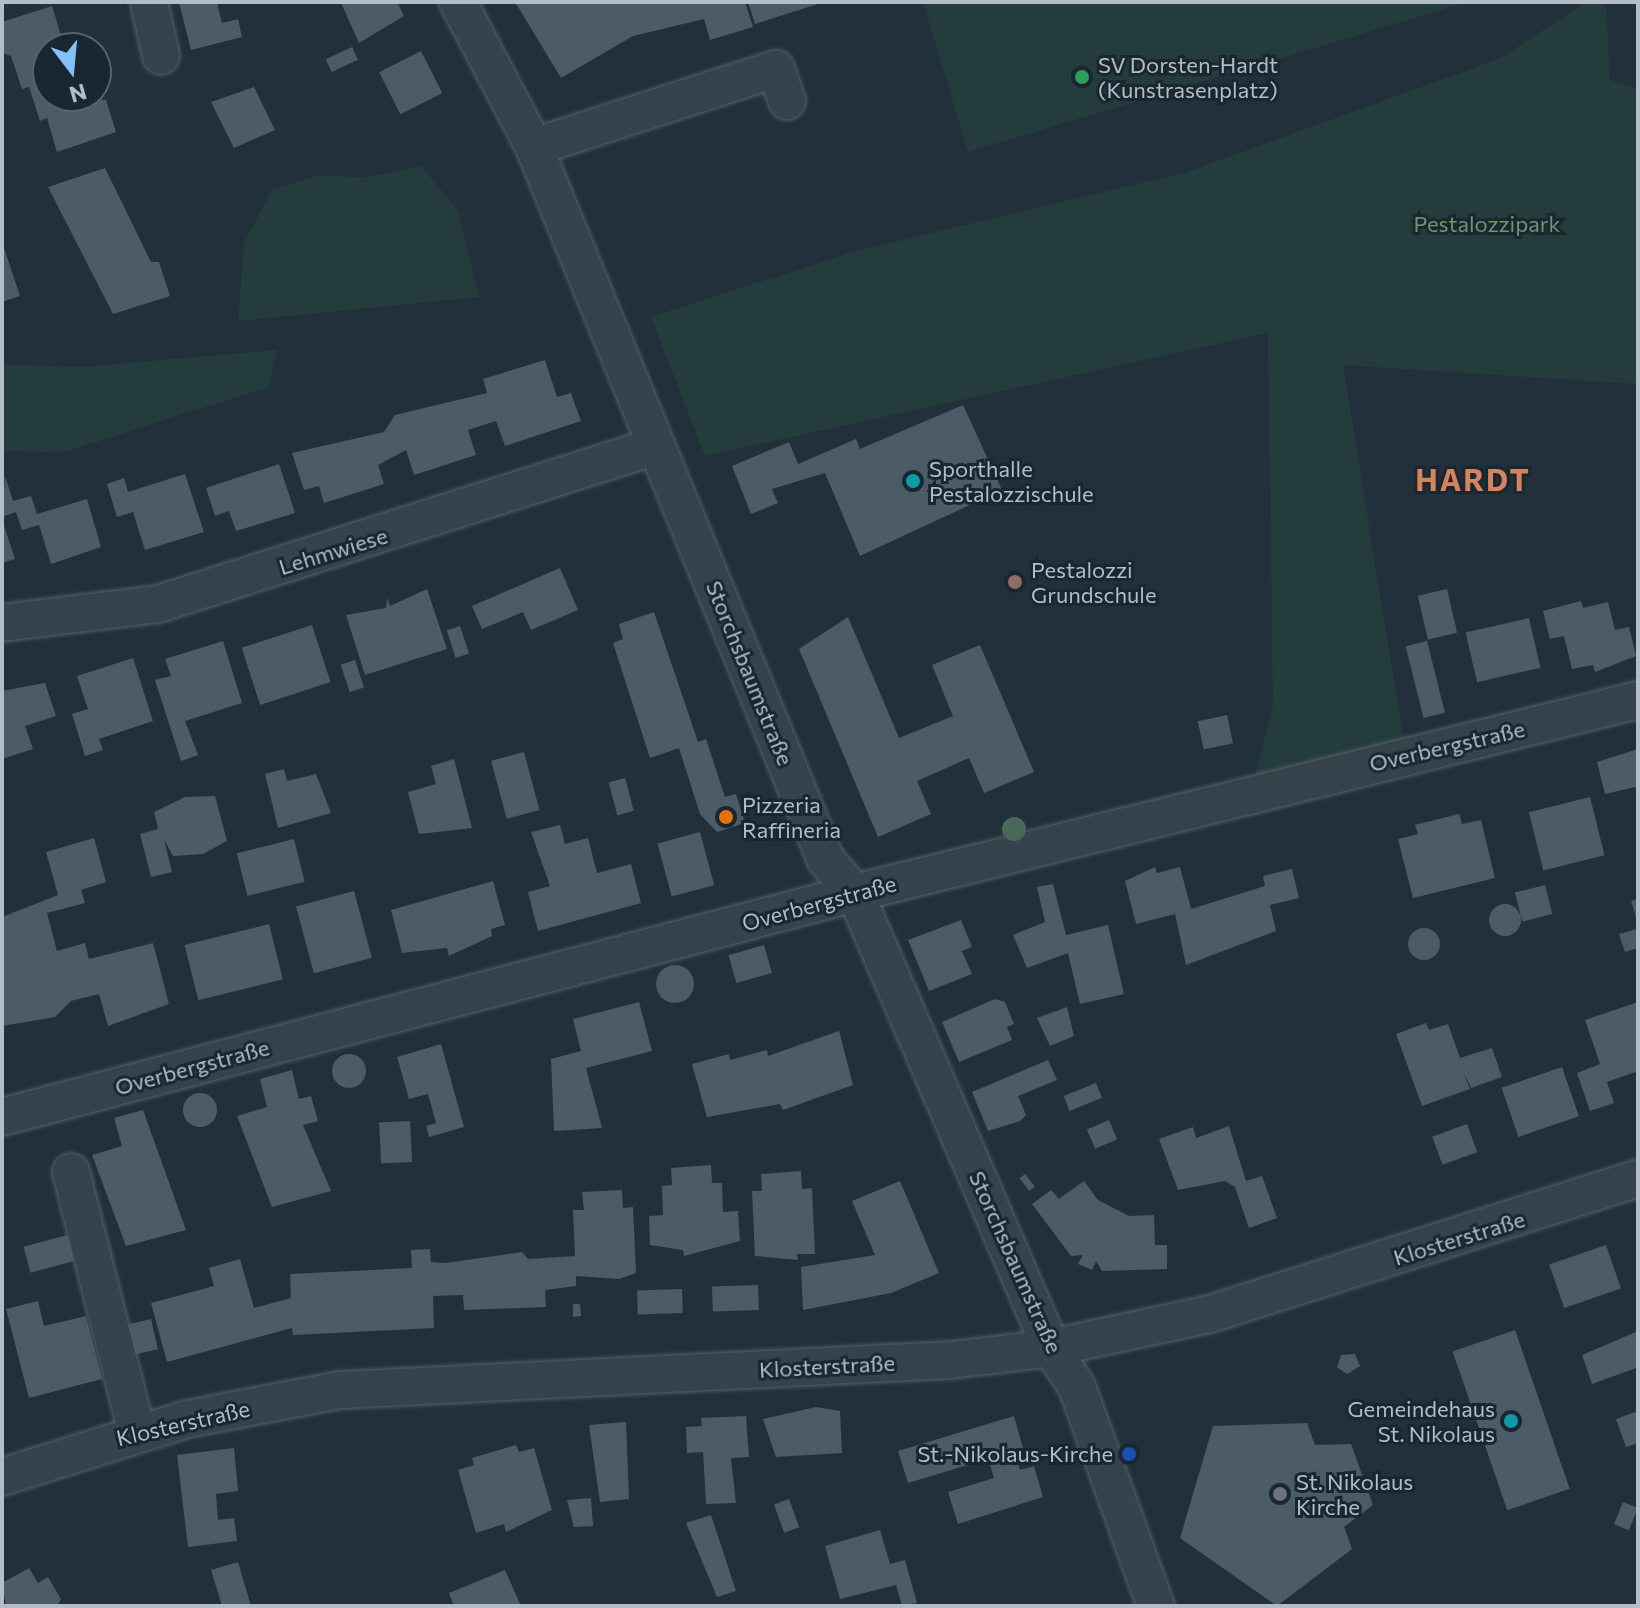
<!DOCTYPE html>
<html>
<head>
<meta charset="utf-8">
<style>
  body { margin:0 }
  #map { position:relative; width:1640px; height:1608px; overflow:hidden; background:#22303b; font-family:Commissioner,sans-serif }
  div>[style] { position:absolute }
  .green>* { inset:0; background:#243d3c }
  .building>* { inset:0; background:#4b5b67; transform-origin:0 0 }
  .round { border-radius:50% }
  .roads { filter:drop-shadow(0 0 2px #54606a) drop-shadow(0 0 2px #54606a) }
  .minor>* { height:36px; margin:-18px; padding:0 18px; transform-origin:18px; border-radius:18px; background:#36424c }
  .trees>* { width:24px; height:24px; margin:-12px; border-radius:50%; background:#486957 }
  .dots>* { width:22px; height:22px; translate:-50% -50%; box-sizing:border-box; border:4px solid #1b2730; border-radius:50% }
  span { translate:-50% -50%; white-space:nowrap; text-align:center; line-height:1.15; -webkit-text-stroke:6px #1b2730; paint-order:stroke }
  .poi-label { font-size:22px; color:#b2bdc7 }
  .left { translate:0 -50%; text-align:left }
  .right { translate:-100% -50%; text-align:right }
  .park-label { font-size:22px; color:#68986e }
  .street-label { font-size:22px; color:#b2bdc7 }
  .district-label { font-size:30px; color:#d4845f; font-weight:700; letter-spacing:2px }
  .frame { position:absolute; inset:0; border:4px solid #b2bdc7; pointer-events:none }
  .north { position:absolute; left:32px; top:32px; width:80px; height:80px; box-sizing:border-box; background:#1b2730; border:2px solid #57636c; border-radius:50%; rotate:164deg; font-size:22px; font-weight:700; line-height:32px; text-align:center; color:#b2bdc7 }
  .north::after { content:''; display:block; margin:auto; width:28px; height:36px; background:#86c0f8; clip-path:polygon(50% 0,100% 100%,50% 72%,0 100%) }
</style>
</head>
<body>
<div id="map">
  <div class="green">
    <i style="clip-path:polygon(923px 2px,1468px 2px,968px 152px)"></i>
    <i style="clip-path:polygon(1586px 2px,1606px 2px,1610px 80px,1638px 89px,1638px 384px,1343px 365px,1404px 743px,1254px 779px,1273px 707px,1268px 333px,705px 456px,651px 317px,856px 251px,1187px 172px,1501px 58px)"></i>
    <i style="clip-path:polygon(421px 166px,458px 210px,479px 297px,238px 321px,244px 243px,272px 190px,316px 176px,369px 177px)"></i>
    <i style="clip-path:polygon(277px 350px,269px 387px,64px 452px,2px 451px,2px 365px,82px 367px)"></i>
  </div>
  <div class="building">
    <i style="clip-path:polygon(179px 2px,217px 2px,222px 23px,238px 19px,242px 37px,191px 50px)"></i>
    <i style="clip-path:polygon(397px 2px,404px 16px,359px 43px,341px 3px)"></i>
    <i style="clip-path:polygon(515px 2px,745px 2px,753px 27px,710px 40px,704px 19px,633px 36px,561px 78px)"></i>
    <i style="clip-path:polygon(748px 2px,821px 2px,821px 3px,755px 24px)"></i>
    <i style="clip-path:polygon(52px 6px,62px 39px,70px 37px,73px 48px,48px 48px,48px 96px,106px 100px,116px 132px,57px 152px,47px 118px,40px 121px,29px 87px,22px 89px,11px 56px,2px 53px,2px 22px)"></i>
    <i style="left:352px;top:47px;width:14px;height:29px;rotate:65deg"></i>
    <i style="left:421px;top:51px;width:47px;height:47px;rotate:63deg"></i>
    <i style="clip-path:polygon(254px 87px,275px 130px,234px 148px,211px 102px)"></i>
    <i style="clip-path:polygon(105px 168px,151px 262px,159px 262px,170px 296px,113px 314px,48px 187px)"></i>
    <i style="clip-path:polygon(2px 242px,20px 296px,2px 302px)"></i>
    <i style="clip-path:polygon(545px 360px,557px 397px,571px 393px,581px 421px,505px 446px,496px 421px,468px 430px,476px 455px,414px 475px,406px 450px,378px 465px,384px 484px,324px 503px,319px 486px,304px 490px,292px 453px,384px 432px,395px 415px,487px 393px,483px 379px)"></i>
    <i style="clip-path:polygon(963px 405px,1002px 490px,860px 556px,825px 473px,772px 489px,778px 503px,751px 514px,732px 466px,789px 442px,798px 464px,856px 439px,860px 449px)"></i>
    <i style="clip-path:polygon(279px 464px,295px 513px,236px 531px,229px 511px,215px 516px,206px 488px)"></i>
    <i style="clip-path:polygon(185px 474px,204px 532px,145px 550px,133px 512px,117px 517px,107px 484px,124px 478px,128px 492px)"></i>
    <i style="clip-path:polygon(5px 476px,13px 501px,31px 496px,37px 514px,87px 499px,101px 547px,51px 564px,39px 525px,22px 530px,16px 512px,2px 517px)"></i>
    <i style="clip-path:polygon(2px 519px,15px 559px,2px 563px)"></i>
    <i style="clip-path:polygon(560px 568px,578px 610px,531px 630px,523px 612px,482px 629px,472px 606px)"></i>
    <i style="clip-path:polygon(427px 589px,447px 649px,365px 675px,346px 615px,386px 608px,387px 598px,390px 606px)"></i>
    <i style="left:1447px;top:589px;width:45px;height:30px;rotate:77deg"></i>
    <i style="clip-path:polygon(1581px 601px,1583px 608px,1608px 602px,1615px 630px,1629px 627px,1636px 656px,1595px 672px,1593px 665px,1572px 669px,1564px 636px,1550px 639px,1543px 611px)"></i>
    <i style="clip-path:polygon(654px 612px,698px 742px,706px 739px,725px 797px,736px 794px,745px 823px,717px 832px,700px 814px,679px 748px,650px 758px,613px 643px,623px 639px,619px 624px)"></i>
    <i style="clip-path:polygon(848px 617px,899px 738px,953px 716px,932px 665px,980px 645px,1034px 772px,984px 793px,969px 758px,917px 781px,931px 814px,878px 837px,799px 649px)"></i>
    <i style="left:1529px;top:618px;width:51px;height:65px;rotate:77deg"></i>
    <i style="left:312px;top:625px;width:60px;height:74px;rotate:72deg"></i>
    <i style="left:460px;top:626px;width:29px;height:14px;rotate:72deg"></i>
    <i style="clip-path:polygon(223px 641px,242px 703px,185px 721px,198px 755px,181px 761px,155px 680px,171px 676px,165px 659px)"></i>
    <i style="left:1427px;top:641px;width:74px;height:22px;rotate:76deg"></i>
    <i style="clip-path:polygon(133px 658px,153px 721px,99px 739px,103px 750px,85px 756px,72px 714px,88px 709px,77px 676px)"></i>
    <i style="left:355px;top:660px;width:29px;height:15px;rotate:72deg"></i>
    <i style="clip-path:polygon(45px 683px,56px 716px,25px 726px,33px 749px,2px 759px,2px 691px)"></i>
    <i style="left:1227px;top:715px;width:29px;height:30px;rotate:78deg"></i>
    <i style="clip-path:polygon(1638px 749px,1638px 793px,1635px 787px,1605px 794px,1597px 762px)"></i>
    <i style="left:524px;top:752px;width:60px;height:34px;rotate:75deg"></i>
    <i style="clip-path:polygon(454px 759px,472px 828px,419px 834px,408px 792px,436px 784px,431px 766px)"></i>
    <i style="clip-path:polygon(284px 769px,287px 781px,316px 774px,331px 813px,278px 828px,265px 774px)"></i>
    <i style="left:625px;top:778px;width:34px;height:17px;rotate:75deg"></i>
    <i style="clip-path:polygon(215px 796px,227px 841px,203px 854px,173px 856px,164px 839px,172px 872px,151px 877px,140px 834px,158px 829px,154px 812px,185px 797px)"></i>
    <i style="left:1590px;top:797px;width:60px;height:63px;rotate:76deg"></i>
    <i style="clip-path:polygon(1459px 814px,1462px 824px,1481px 820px,1495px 878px,1413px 898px,1398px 839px,1418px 834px,1415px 825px)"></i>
    <i style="clip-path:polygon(560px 825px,565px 844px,588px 838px,597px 873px,631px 864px,641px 903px,538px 931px,528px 892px,550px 886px,531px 832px)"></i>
    <i style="left:700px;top:832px;width:55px;height:44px;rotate:75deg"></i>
    <i style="clip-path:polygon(94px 838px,106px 882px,81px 890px,85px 903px,47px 913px,57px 951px,85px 943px,89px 959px,153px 943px,169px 1004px,108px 1026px,99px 994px,71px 1001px,55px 1017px,2px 1026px,2px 917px,58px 895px,46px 852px)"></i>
    <i style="left:294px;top:839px;width:44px;height:59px;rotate:76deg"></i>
    <i style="clip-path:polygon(1155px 867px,1157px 873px,1180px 867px,1191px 909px,1265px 886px,1263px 876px,1292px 869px,1299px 898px,1270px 905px,1276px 931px,1186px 965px,1175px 914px,1136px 924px,1125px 881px)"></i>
    <i style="clip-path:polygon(493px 881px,505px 925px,491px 929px,492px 936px,449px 956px,447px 948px,402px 953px,391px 910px)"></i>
    <i style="clip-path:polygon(1053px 884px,1066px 935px,1108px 925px,1124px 994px,1080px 1004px,1068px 953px,1027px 968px,1013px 935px,1045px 922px,1037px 887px)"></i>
    <i style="left:1545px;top:885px;width:30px;height:31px;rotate:76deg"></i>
    <i style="left:354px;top:891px;width:69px;height:60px;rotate:75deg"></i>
    <i style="clip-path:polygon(1638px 899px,1638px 920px,1637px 920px,1631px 901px)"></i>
    <i class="round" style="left:1489px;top:904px;width:32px;height:32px"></i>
    <i style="clip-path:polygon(961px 920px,972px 947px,962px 951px,972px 974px,929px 991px,908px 940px)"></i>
    <i style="left:269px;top:924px;width:57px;height:87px;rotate:76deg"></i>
    <i class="round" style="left:1408px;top:928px;width:32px;height:32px"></i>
    <i style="clip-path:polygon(1637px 929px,1638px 948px,1625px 952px,1619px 934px)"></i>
    <i style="left:764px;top:945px;width:29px;height:37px;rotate:74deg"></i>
    <i class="round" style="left:656px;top:965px;width:38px;height:38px"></i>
    <i style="clip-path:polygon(995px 999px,1005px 1002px,1014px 1024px,1007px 1027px,1012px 1040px,959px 1062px,942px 1022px)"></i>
    <i style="clip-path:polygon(639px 1002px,652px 1051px,586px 1068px,602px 1128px,554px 1131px,551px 1059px,581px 1051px,573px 1019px)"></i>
    <i style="clip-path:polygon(1638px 1002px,1638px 1071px,1607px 1082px,1614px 1103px,1590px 1111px,1577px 1073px,1600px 1064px,1585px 1020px)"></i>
    <i style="clip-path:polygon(1067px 1007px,1074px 1036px,1050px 1046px,1037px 1018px)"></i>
    <i style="clip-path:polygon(1426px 1023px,1429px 1030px,1448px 1024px,1460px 1058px,1492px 1048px,1502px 1077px,1471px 1088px,1463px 1071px,1470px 1089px,1422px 1106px,1396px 1034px)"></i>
    <i style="clip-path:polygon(839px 1031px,853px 1085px,783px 1110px,780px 1104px,707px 1117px,692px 1064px,729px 1054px,730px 1060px,767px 1050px,768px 1056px)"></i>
    <i style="clip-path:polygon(441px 1044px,464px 1127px,429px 1137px,426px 1126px,436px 1123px,428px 1094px,409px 1099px,397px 1057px)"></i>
    <i class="round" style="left:332px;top:1054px;width:34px;height:34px"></i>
    <i style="clip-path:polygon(1048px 1060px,1057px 1080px,1018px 1096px,1026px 1115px,1020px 1121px,988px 1131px,972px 1092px)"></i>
    <i style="left:1562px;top:1067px;width:52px;height:64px;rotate:71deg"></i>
    <i style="clip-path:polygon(292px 1070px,299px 1099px,311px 1096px,318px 1121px,303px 1125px,331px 1191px,272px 1207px,237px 1116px,267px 1107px,260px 1079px)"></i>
    <i style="left:1096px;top:1083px;width:16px;height:35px;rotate:68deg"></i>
    <i class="round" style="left:183px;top:1093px;width:34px;height:34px"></i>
    <i style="clip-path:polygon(143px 1110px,186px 1230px,126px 1246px,92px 1155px,122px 1146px,114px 1118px)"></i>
    <i style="left:1109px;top:1120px;width:21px;height:24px;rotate:67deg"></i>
    <i style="left:410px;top:1121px;width:41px;height:31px;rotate:87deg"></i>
    <i style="left:1467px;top:1124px;width:30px;height:37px;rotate:70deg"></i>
    <i style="clip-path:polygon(1229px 1126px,1246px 1181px,1262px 1176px,1277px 1218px,1249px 1228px,1235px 1187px,1225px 1181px,1178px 1190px,1159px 1139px,1193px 1127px,1196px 1138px)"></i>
    <i style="clip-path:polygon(711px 1165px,712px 1183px,722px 1183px,723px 1212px,738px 1211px,740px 1241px,684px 1256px,683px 1250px,650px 1245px,649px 1216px,663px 1215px,662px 1186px,672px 1185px,671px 1168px)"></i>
    <i style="clip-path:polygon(801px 1171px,802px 1189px,812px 1188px,815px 1254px,797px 1254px,798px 1260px,755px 1256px,752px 1191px,762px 1191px,761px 1174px)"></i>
    <i style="left:1025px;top:1174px;width:16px;height:7px;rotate:52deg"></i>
    <i style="clip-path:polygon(900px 1181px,939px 1273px,891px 1293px,803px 1310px,801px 1267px,875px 1255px,852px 1201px)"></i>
    <i style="clip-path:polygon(1084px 1181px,1098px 1200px,1129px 1216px,1154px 1215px,1155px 1245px,1167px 1245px,1167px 1269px,1102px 1271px,1096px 1261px,1092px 1270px,1078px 1264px,1083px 1255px,1071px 1256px,1032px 1204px,1051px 1190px,1059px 1199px)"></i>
    <i style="clip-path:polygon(622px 1190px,623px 1208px,633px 1207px,636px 1273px,619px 1279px,576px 1276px,576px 1286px,545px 1290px,546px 1307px,464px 1310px,463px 1295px,433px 1296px,434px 1328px,293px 1335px,292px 1328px,167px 1362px,151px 1303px,214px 1286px,209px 1268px,240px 1259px,254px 1308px,291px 1298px,290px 1274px,412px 1268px,411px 1250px,430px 1249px,431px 1262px,446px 1263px,522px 1252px,528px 1259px,575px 1256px,573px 1210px,584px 1210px,582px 1192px)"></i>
    <i style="left:67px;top:1235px;width:27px;height:45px;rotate:75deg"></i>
    <i style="left:1606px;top:1245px;width:46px;height:60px;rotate:71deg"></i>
    <i style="left:758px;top:1285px;width:25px;height:46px;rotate:88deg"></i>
    <i style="left:682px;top:1289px;width:24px;height:45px;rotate:88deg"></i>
    <i style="clip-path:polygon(38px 1301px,44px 1326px,86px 1316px,102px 1379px,29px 1398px,6px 1309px)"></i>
    <i style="clip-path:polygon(573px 1304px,580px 1304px,581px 1316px,573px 1317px)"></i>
    <i style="left:151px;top:1319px;width:31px;height:30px;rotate:77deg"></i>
    <i style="left:1515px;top:1330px;width:168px;height:66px;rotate:71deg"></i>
    <i style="clip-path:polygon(1638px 1331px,1636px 1368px,1592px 1384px,1582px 1355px)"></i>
    <i style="clip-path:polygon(1355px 1354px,1360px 1366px,1347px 1374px,1337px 1367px,1341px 1355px)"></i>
    <i style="clip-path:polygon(816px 1407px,840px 1411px,842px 1453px,776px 1457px,763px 1419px)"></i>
    <i style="clip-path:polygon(1638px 1411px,1638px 1443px,1626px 1447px,1616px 1419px)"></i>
    <i style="clip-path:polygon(746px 1416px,749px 1457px,731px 1458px,736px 1503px,706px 1504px,703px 1452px,687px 1453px,686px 1427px,702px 1426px,701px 1418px)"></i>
    <i style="clip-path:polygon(1014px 1416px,1023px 1448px,1014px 1450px,1020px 1470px,1034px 1466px,1043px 1497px,958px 1524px,948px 1492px,994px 1478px,988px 1459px,908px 1483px,898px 1451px)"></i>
    <i style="clip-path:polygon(626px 1422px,629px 1499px,600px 1502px,589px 1425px)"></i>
    <i style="clip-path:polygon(1307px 1423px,1315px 1445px,1351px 1444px,1373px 1505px,1344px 1527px,1352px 1549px,1277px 1606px,1180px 1538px,1213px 1426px)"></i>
    <i style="clip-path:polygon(516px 1445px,519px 1452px,534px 1448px,552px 1510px,506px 1532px,504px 1524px,476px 1533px,458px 1470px,474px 1465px,472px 1458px)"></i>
    <i style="clip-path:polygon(234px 1448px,238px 1491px,216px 1494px,218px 1520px,234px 1518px,237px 1541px,188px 1547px,177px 1455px)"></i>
    <i style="clip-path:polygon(591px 1498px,593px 1526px,574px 1527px,567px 1500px)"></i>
    <i style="left:789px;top:1499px;width:30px;height:16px;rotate:70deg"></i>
    <i style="left:1623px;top:1502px;width:16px;height:24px;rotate:22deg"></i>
    <i style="clip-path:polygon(711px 1515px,736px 1591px,717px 1597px,686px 1523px)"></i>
    <i style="clip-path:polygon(880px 1530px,890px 1564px,905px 1560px,917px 1603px,902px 1606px,896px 1585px,840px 1599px,825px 1546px)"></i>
    <i style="clip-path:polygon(238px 1562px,251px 1606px,222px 1606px,211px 1570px)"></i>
    <i style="clip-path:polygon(29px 1568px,38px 1583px,48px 1577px,61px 1599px,57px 1606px,6px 1606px,2px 1583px)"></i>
    <i style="clip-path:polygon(505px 1570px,521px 1606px,454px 1606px,449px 1593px)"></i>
  </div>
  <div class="roads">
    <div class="minor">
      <i style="left:149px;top:2px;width:55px;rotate:77.5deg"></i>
      <i style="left:458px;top:2px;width:164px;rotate:62.3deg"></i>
      <i style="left:534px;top:147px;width:770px;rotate:67.73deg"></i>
      <i style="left:826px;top:860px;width:44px;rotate:48.7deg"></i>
      <i style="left:855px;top:893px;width:495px;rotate:66.7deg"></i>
      <i style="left:1051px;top:1348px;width:47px;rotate:56.3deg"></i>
      <i style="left:1077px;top:1387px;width:233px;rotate:70.2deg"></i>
      <i style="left:534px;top:147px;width:254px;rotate:-17.9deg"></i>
      <i style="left:776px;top:69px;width:34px;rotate:71deg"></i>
      <i style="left:2px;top:623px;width:157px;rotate:-6.9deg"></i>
      <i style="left:158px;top:604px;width:522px;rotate:-17.6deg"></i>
      <i style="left:2px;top:1117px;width:882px;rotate:-14.71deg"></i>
      <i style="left:855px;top:893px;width:806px;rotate:-13.85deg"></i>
      <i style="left:71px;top:1172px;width:268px;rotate:75.8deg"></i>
      <i style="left:2px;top:1477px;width:194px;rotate:-17.4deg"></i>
      <i style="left:187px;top:1419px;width:157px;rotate:-10.7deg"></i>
      <i style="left:341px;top:1390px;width:611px;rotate:-2.82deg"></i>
      <i style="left:951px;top:1360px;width:101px;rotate:-6.8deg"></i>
      <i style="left:1051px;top:1348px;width:163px;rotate:-12.1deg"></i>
      <i style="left:1210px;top:1314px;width:449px;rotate:-17.6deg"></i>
    </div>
  </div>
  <div class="trees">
    <i style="left:1014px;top:829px"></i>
  </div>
  <div class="dots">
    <i style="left:1082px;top:77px;background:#2e9e5b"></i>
    <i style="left:913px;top:481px;background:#0f9aa8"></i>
    <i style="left:1015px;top:582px;background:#8d6e63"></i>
    <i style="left:726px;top:817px;background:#e8710a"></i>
    <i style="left:1511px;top:1421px;background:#0f9aa8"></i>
    <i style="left:1129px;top:1454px;background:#1a4fb4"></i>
    <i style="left:1280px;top:1494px;background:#6b7280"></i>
  </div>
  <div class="poi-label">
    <span class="left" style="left:1098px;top:77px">SV Dorsten-Hardt<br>(Kunstrasenplatz)</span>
    <span class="left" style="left:929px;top:481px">Sporthalle<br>Pestalozzischule</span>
    <span class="left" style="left:1031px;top:582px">Pestalozzi<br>Grundschule</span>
    <span class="left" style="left:742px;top:817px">Pizzeria<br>Raffineria</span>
    <span class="right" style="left:1495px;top:1421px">Gemeindehaus<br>St. Nikolaus</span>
    <span class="right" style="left:1113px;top:1454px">St.-Nikolaus-Kirche</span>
    <span class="left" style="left:1296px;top:1494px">St. Nikolaus<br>Kirche</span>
  </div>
  <div class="park-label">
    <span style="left:1487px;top:224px">Pestalozzipark</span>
  </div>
  <div class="street-label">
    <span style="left:333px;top:551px;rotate:-17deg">Lehmwiese</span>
    <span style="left:750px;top:673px;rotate:68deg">Storchsbaumstraße</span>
    <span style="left:1447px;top:746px;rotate:-13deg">Overbergstraße</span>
    <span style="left:819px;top:903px;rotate:-15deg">Overbergstraße</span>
    <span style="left:192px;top:1067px;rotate:-15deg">Overbergstraße</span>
    <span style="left:1459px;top:1238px;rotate:-17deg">Klosterstraße</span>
    <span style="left:1016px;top:1262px;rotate:66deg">Storchsbaumstraße</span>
    <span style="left:827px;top:1366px;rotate:-3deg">Klosterstraße</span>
    <span style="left:183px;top:1423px;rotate:-13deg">Klosterstraße</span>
  </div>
  <div class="district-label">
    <span style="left:1473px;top:479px">HARDT</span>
  </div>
  <div class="frame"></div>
  <div class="north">N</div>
</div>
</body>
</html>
